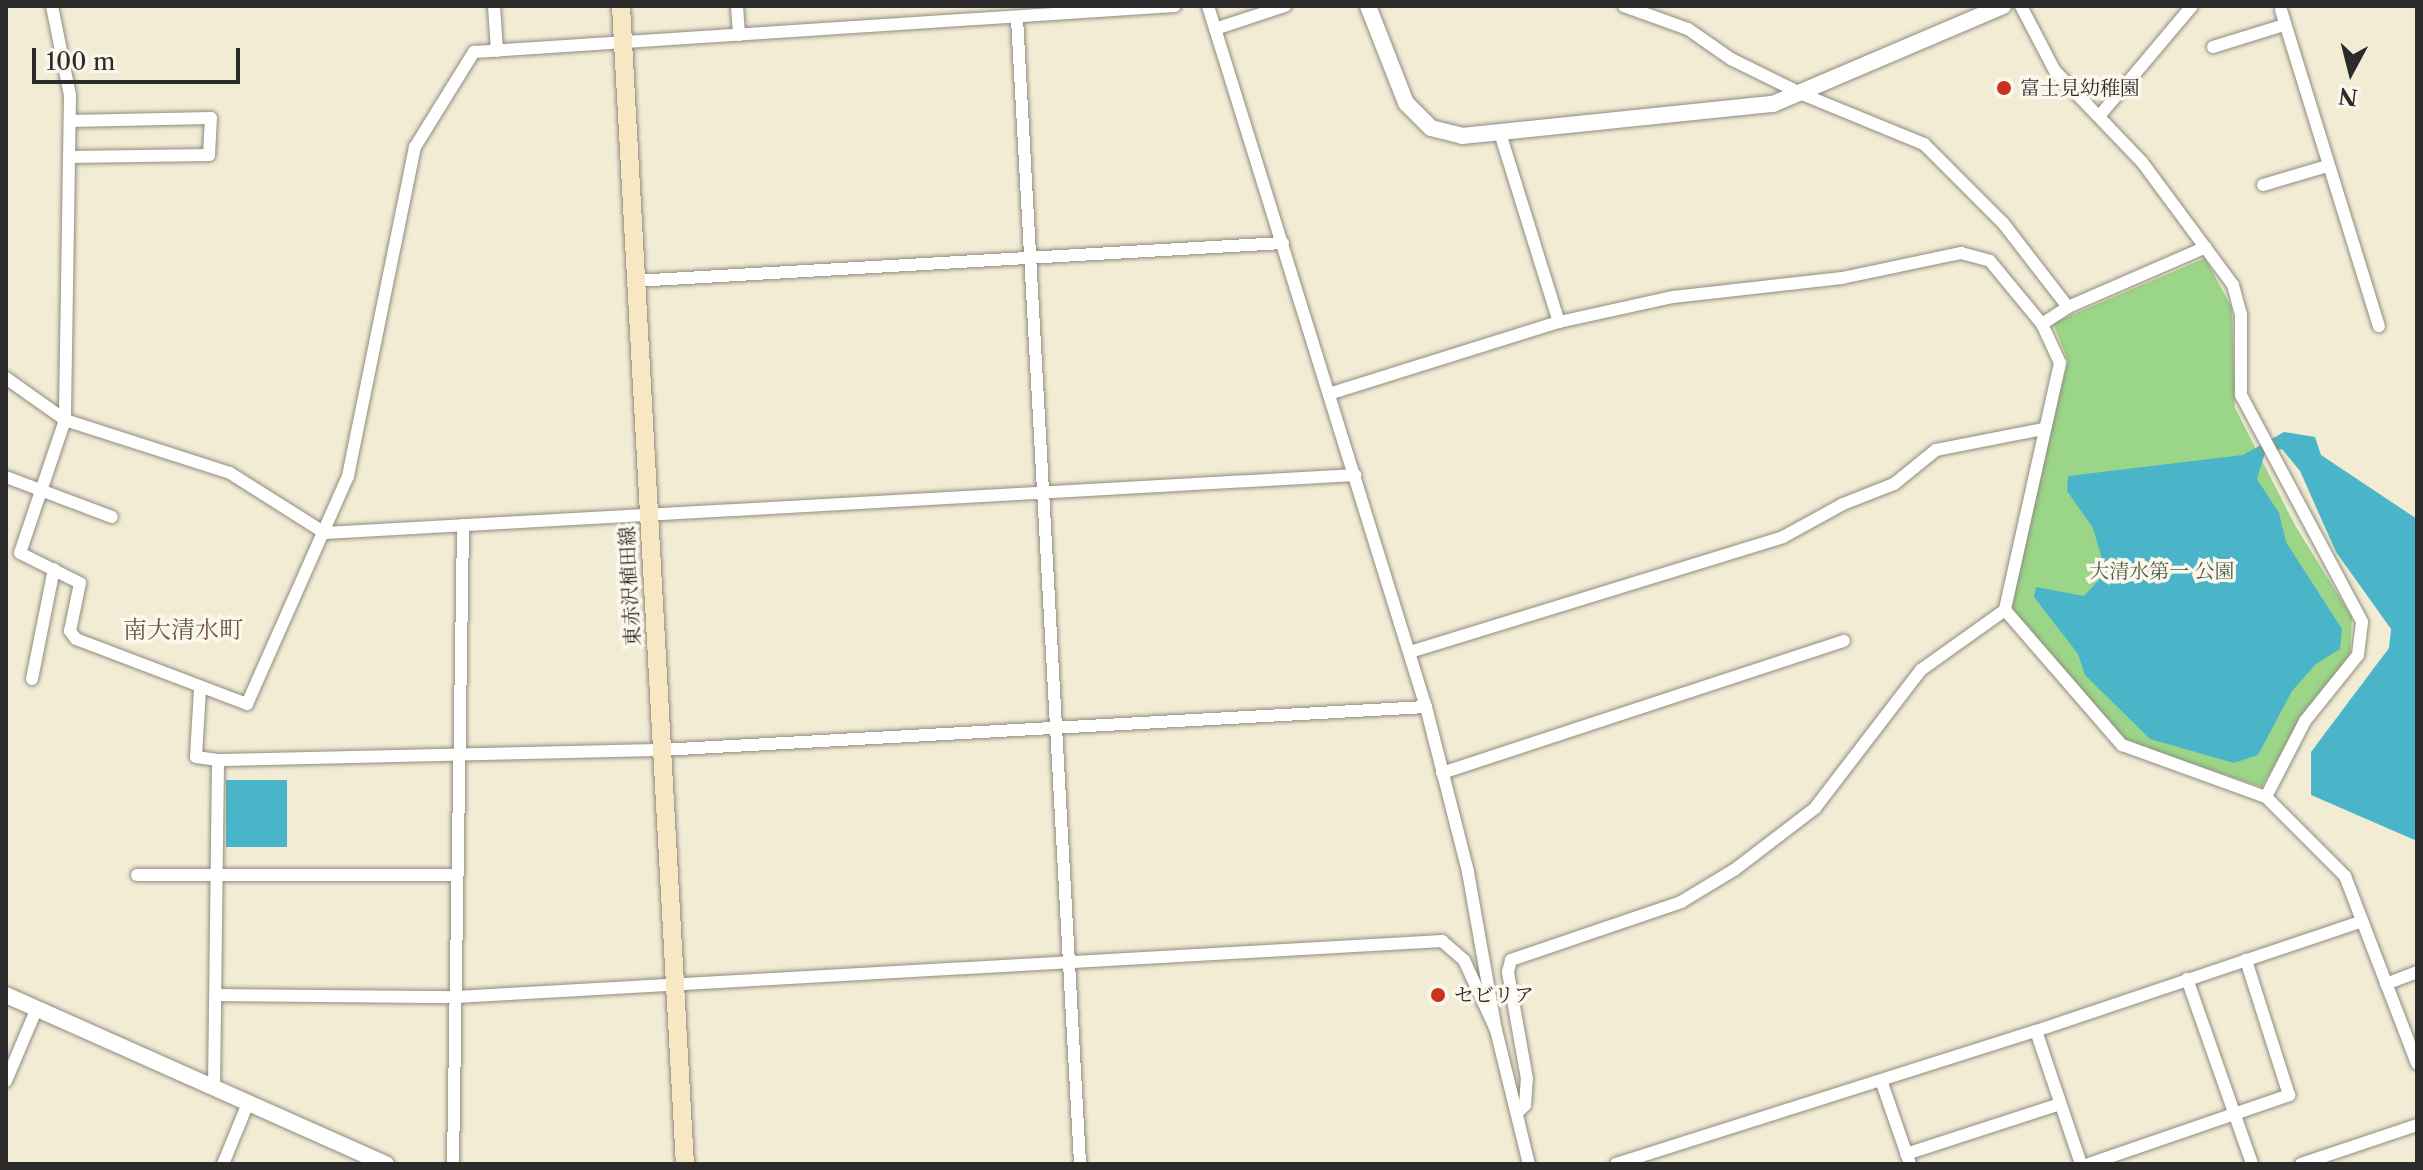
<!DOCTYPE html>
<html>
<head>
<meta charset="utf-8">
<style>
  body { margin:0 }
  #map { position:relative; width:2423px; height:1170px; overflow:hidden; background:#f3ecd5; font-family:"Libre Caslon Text","Noto Serif JP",serif }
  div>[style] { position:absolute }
  .green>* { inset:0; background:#9bd587 }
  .water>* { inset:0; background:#4ab5c8; transform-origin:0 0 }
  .roads { filter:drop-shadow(0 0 2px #8f8c80) drop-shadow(0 0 2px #8f8c80) }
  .minor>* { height:12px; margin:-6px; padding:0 6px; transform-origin:6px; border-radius:6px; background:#fff }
  .tertiary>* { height:16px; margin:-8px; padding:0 8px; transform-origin:8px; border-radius:8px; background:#fff }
  .secondary>* { height:18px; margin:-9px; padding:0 9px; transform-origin:9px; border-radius:9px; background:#f7e8c3 }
  .dots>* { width:22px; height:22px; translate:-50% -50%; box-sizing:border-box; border:4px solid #fbf7ec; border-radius:50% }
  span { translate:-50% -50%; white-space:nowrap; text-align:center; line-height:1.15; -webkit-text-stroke:7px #fbf7ec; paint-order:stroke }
  .poi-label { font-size:20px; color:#2b2b2b }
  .left { translate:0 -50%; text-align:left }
  .park-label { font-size:20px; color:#4d5e47 }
  .street-label { font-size:20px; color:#2b2b2b }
  .quarter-label { font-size:24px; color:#705749 }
  .frame { position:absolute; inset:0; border:8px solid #2b2b2b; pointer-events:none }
  .north { position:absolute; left:2311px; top:32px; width:80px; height:80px; -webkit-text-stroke:6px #fbf7ec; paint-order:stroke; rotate:187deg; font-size:22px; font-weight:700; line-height:32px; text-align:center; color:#2b2b2b }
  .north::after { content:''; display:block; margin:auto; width:28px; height:36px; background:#2b2b2b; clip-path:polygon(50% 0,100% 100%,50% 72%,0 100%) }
  .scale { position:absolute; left:32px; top:48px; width:208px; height:36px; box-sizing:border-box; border:4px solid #2b2b2b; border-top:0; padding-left:10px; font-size:24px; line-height:28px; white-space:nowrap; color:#2b2b2b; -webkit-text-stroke:6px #fbf7ec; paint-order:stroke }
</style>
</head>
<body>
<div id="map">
  <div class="green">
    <i style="clip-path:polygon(2205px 258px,2232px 308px,2235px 408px,2296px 527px,2352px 617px,2350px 655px,2304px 712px,2262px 787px,2123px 741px,2011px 608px,2009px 592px,2068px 361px,2053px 323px)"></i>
  </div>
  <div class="water">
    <i style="clip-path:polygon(2284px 432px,2315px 437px,2321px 455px,2417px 519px,2417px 841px,2311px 795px,2311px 752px,2389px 648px,2391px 629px,2336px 552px,2300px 471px,2282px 449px,2265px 453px,2257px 479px,2279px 513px,2286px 542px,2342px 629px,2340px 649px,2316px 664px,2292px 691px,2258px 755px,2234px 763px,2150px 739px,2085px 675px,2078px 654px,2034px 597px,2036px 587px,2084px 596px,2106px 572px,2093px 528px,2067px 491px,2068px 476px,2243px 455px)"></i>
    <i style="left:226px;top:780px;width:61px;height:67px"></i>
  </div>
  <div class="roads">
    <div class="minor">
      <i style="left:52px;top:6px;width:91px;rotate:78.6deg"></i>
      <i style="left:70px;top:95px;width:325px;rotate:90.9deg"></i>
      <i style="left:65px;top:420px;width:140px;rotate:108.7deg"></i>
      <i style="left:20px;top:553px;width:67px;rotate:26.6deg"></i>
      <i style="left:80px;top:583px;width:49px;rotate:101.8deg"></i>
      <i style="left:70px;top:631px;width:10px;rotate:53deg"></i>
      <i style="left:76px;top:639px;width:183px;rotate:20.8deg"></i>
      <i style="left:247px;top:704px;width:249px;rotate:-66.1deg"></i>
      <i style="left:348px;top:476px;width:336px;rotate:-78.5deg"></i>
      <i style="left:415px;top:147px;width:112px;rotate:-58.2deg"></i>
      <i style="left:474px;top:52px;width:702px;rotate:-3.76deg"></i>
      <i style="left:494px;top:6px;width:45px;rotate:86.2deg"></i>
      <i style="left:737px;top:6px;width:29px;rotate:86deg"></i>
      <i style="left:1208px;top:6px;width:734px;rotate:72.73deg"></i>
      <i style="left:1426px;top:707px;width:170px;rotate:75.7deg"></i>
      <i style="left:1468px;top:872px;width:160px;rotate:80deg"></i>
      <i style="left:1496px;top:1030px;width:138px;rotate:76.2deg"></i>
      <i style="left:1624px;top:6px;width:68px;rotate:19.8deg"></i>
      <i style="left:1688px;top:29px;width:52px;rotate:34.9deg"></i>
      <i style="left:1731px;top:59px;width:79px;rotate:26.2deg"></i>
      <i style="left:1802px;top:94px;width:132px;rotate:22.3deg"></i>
      <i style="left:1924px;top:144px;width:112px;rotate:45deg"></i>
      <i style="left:2003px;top:223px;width:106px;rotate:52.3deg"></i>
      <i style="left:2021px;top:6px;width:73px;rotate:62.4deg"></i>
      <i style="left:2055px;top:71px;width:126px;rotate:46.3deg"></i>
      <i style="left:2142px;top:162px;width:153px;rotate:53.5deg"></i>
      <i style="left:2233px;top:285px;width:30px;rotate:75deg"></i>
      <i style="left:2241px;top:314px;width:81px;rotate:90deg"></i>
      <i style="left:2241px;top:395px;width:257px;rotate:61.9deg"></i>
      <i style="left:2362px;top:622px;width:33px;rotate:97deg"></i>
      <i style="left:2358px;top:655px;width:85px;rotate:128.8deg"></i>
      <i style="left:2305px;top:721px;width:85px;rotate:117.2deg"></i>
      <i style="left:2281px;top:10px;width:331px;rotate:72.8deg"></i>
      <i style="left:1017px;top:18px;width:1148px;rotate:86.85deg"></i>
      <i style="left:1215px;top:29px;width:74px;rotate:-18.2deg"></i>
      <i style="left:2213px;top:47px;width:74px;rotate:-17.2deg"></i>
      <i style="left:2101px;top:114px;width:141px;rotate:-49.9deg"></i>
      <i style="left:1500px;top:133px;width:198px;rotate:72.7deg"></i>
      <i style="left:70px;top:157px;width:139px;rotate:-0.8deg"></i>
      <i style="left:209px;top:155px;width:37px;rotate:-87deg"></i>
      <i style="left:211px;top:118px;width:141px;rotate:178.8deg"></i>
      <i style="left:2263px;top:185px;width:67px;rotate:-16.5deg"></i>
      <i style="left:635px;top:281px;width:649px;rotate:-3.36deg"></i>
      <i style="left:2042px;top:324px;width:31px;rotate:-33deg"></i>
      <i style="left:2068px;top:307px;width:150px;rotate:-23.5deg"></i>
      <i style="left:6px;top:378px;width:72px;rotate:35.4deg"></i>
      <i style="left:65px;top:420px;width:173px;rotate:17.8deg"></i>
      <i style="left:230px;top:473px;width:112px;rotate:32.3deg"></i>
      <i style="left:325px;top:533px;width:1032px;rotate:-3.22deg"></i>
      <i style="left:1332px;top:393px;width:238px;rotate:-17.4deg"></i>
      <i style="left:1559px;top:322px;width:117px;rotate:-12.4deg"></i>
      <i style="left:1673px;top:297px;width:170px;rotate:-6.4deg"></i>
      <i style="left:1842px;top:278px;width:122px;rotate:-11.9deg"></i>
      <i style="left:1961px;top:253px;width:30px;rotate:15deg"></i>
      <i style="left:1990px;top:261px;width:82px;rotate:50.5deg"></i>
      <i style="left:2042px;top:324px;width:43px;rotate:65.2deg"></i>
      <i style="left:2060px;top:363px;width:253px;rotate:102.6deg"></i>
      <i style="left:2005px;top:610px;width:179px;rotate:49.1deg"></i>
      <i style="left:2122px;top:745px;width:153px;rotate:19.9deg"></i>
      <i style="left:2266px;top:797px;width:112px;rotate:45deg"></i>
      <i style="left:2345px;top:876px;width:201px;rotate:69deg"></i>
      <i style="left:6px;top:477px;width:113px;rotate:20.7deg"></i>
      <i style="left:1410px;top:652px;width:390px;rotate:-17.1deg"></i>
      <i style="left:1783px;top:537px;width:68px;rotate:-28.8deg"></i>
      <i style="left:1843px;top:504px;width:55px;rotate:-21.4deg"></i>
      <i style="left:1894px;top:484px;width:54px;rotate:-39deg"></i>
      <i style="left:1936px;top:450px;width:109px;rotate:-11.1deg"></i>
      <i style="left:32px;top:679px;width:112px;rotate:-78.7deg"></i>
      <i style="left:200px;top:689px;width:68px;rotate:93.4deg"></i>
      <i style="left:196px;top:757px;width:22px;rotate:8deg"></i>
      <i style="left:1442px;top:773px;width:423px;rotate:-18.2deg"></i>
      <i style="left:137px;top:875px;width:318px"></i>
      <i style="left:2187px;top:979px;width:196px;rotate:70.6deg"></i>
      <i style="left:2386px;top:984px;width:33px;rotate:-21deg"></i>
      <i style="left:216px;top:995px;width:240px;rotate:0.5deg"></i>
      <i style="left:456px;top:997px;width:988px;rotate:-3.25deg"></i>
      <i style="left:1442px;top:941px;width:29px;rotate:41deg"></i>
      <i style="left:1464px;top:960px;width:77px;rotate:65.4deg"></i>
      <i style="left:2036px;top:1031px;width:344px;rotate:-18.6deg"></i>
      <i style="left:6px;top:1081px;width:79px;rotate:-67deg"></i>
      <i style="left:1882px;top:1083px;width:86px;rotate:70.9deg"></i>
      <i style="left:214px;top:1088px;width:328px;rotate:-89.3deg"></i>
      <i style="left:218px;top:760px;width:443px;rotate:-1.3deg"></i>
      <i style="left:661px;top:750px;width:766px;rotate:-3.22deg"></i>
      <i style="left:1518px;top:1112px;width:10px;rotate:-45deg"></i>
      <i style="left:1525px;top:1105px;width:26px;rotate:-86deg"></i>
      <i style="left:1527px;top:1079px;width:109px;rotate:-100.1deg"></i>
      <i style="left:1508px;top:972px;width:12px;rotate:-76deg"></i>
      <i style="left:1511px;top:960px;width:180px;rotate:-18.8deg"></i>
      <i style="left:1681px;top:902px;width:62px;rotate:-31.1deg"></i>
      <i style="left:1734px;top:870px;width:102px;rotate:-37.4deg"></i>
      <i style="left:1815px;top:808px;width:174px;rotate:-52.5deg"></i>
      <i style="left:1921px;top:670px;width:103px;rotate:-35.5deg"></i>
      <i style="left:1906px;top:1154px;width:162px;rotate:-18deg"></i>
      <i style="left:223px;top:1164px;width:66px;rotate:-67.7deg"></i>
      <i style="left:453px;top:1164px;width:639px;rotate:-89.1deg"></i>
      <i style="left:1616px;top:1164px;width:441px;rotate:-17.6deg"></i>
      <i style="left:2036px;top:1031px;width:140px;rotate:71.3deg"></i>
      <i style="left:2089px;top:1164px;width:212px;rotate:-19deg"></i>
      <i style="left:2289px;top:1095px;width:142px;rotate:-107.7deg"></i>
      <i style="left:2301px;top:1164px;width:122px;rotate:-18.6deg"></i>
    </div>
    <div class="tertiary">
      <i style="left:1368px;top:6px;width:104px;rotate:68.6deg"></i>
      <i style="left:1406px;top:103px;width:35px;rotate:45deg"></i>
      <i style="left:1431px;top:128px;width:32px;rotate:14deg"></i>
      <i style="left:1462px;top:136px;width:313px;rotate:-5.9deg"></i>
      <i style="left:1773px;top:104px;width:250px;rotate:-23.1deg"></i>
      <i style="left:6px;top:995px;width:416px;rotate:24deg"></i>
    </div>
    <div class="secondary">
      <i style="left:621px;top:6px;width:1160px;rotate:86.84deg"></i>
    </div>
  </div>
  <div class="dots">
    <i style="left:2004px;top:88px;background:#c8321e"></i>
    <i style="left:1438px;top:995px;background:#c8321e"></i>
  </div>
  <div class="poi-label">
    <span class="left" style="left:2020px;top:88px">富士見幼稚園</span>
    <span class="left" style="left:1454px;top:995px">セビリア</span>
  </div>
  <div class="park-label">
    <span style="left:2162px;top:571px">大清水第一 公園</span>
  </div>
  <div class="street-label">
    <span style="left:630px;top:586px;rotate:-93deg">東赤沢植田線</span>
  </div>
  <div class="quarter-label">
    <span style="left:183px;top:630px">南大清水町</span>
  </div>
  <div class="frame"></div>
  <div class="north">N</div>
  <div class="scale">100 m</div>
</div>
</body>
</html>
